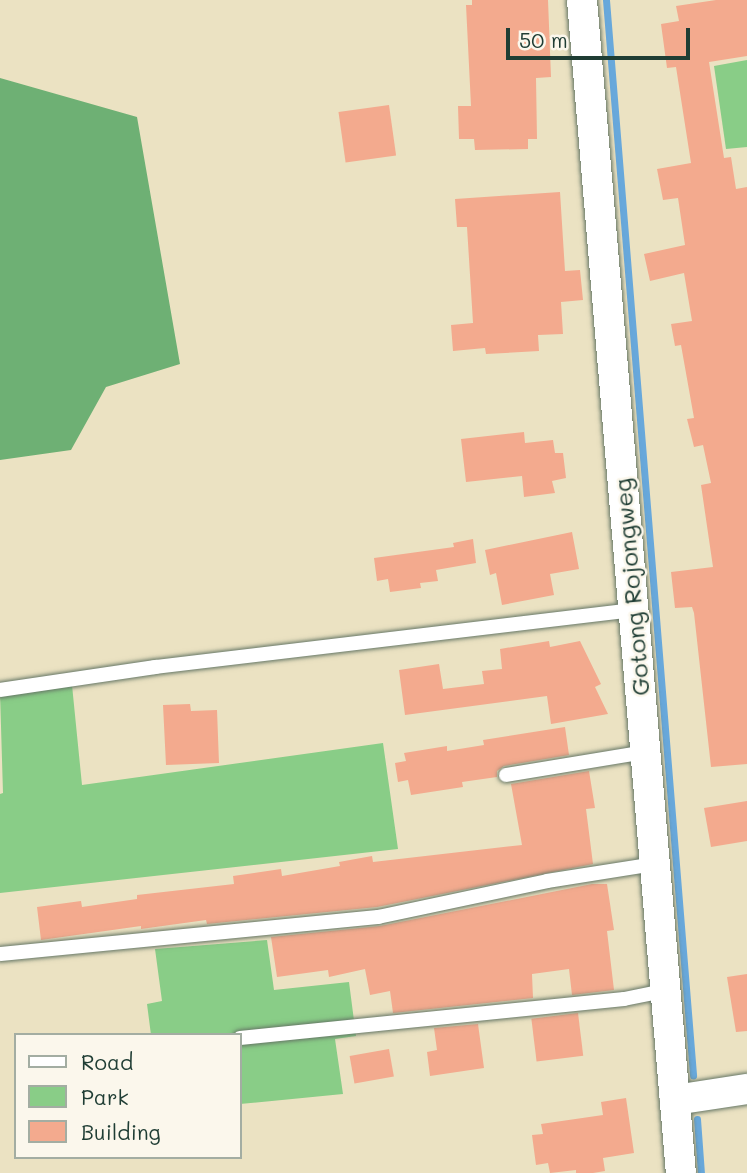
<!DOCTYPE html>
<html>
<head>
<meta charset="utf-8">
<style>
  body { margin:0 }
  #map { position:relative; width:747px; height:1173px; overflow:hidden; background:#ebe2c2; font-family:Mali,sans-serif }
  div>[style] { position:absolute }
  .green>* { inset:0; background:#89cd87 }
  .forest>* { inset:0; background:#6eb074 }
  .stream>* { height:7px; margin:-3.5px; padding:0 3.5px; transform-origin:3.5px; border-radius:3.5px; background:#68a8db }
  .building>* { inset:0; background:#f3aa8e; transform-origin:0 0 }
  .roads { filter:drop-shadow(0 0 2px #676) drop-shadow(0 0 2px #676) }
  .service>* { height:14px; margin:-7px; padding:0 7px; transform-origin:7px; border-radius:7px; background:#fff }
  .minor>* { height:30px; margin:-15px; padding:0 15px; transform-origin:15px; border-radius:15px; background:#fff }
  span { translate:-50% -50%; white-space:nowrap; text-align:center; line-height:1.15; -webkit-text-stroke:5px #fbf7ec; paint-order:stroke }
  .street-label { font-size:24px; color:#1f3d34 }
  .legend { position:absolute; left:14px; top:1033px; width:228px; height:126px; box-sizing:border-box; background:#fbf7ec; border:2px solid #a3ada2; margin:0; padding:9px 12px; list-style:none; font-size:21px; color:#1f3d34 }
  .legend li { display:flex; align-items:center; gap:14px; height:35px }
  .legend b { width:35px; border:2px solid #a3ada2 }
  .scale { position:absolute; left:506px; top:28px; width:184px; height:32px; box-sizing:border-box; border:4px solid #1f3d34; border-top:0; padding-left:9px; font-size:21px; line-height:24px; white-space:nowrap; color:#1f3d34; -webkit-text-stroke:5px #fbf7ec; paint-order:stroke }
</style>
</head>
<body>
<div id="map">
  <div class="green">
    <i style="clip-path:polygon(747px 60px,747px 147px,726px 149px,714px 66px)"></i>
    <i style="clip-path:polygon(72px 685px,82px 785px,383px 743px,398px 849px,0 893px,0 794px,3px 793px,0 693px)"></i>
    <i style="clip-path:polygon(267px 940px,274px 990px,349px 982px,356px 1036px,335px 1039px,343px 1094px,240px 1104px,240px 1035px,151px 1035px,147px 1004px,162px 1001px,155px 949px)"></i>
  </div>
  <div class="forest">
    <i style="clip-path:polygon(0 78px,137px 117px,180px 364px,106px 387px,71px 450px,0 460px)"></i>
  </div>
  <div class="stream">
    <i style="left:606px;top:0;width:1079px;rotate:85.37deg"></i>
    <i style="left:697px;top:1119px;width:54px;rotate:85.8deg"></i>
  </div>
  <div class="building">
    <i style="clip-path:polygon(472px 0,548px 0,551px 77px,536px 78px,537px 139px,528px 139px,528px 149px,475px 150px,474px 139px,459px 139px,458px 106px,471px 106px,466px 5px,472px 5px)"></i>
    <i style="clip-path:polygon(716px 0,747px 0,747px 56px,709px 62px,724px 158px,731px 157px,736px 189px,747px 187px,747px 764px,711px 767px,694px 613px,692px 607px,675px 608px,671px 572px,713px 567px,701px 485px,711px 483px,703px 445px,694px 447px,687px 419px,694px 418px,681px 345px,675px 346px,671px 324px,692px 321px,684px 273px,650px 281px,644px 254px,685px 245px,678px 198px,663px 200px,657px 169px,691px 163px,676px 67px,667px 68px,661px 24px,679px 21px,676px 6px)"></i>
    <i style="left:389px;top:105px;width:51px;height:51px;rotate:82deg"></i>
    <i style="clip-path:polygon(560px 192px,565px 271px,580px 270px,583px 300px,561px 302px,563px 334px,538px 335px,539px 351px,486px 354px,485px 348px,453px 351px,451px 325px,473px 323px,467px 227px,457px 227px,455px 199px)"></i>
    <i style="clip-path:polygon(524px 432px,525px 443px,553px 440px,555px 453px,563px 453px,566px 478px,552px 481px,555px 493px,524px 497px,522px 476px,466px 482px,461px 439px)"></i>
    <i style="clip-path:polygon(572px 532px,579px 569px,550px 574px,554px 595px,502px 605px,496px 573px,490px 575px,485px 550px)"></i>
    <i style="clip-path:polygon(473px 539px,476px 563px,436px 570px,438px 581px,420px 583px,421px 588px,390px 592px,388px 579px,377px 581px,374px 558px,454px 547px,453px 543px)"></i>
    <i style="clip-path:polygon(549px 641px,550px 647px,580px 641px,601px 684px,595px 687px,608px 714px,551px 724px,547px 696px,405px 715px,399px 670px,439px 664px,443px 689px,484px 684px,482px 671px,502px 669px,500px 649px)"></i>
    <i style="clip-path:polygon(190px 704px,191px 711px,217px 710px,219px 763px,166px 765px,163px 705px)"></i>
    <i style="clip-path:polygon(565px 727px,569px 755px,504px 766px,497px 771px,497px 777px,462px 782px,463px 787px,411px 795px,408px 780px,398px 782px,395px 763px,406px 761px,404px 753px,447px 746px,447px 751px,484px 745px,483px 740px)"></i>
    <i style="clip-path:polygon(589px 771px,595px 808px,586px 809px,593px 864px,377px 907px,207px 924px,206px 920px,141px 929px,141px 926px,41px 940px,37px 907px,81px 901px,82px 907px,137px 899px,137px 895px,234px 884px,233px 876px,281px 869px,282px 876px,340px 866px,339px 862px,372px 856px,373px 862px,522px 845px,511px 784px)"></i>
    <i style="clip-path:polygon(747px 801px,747px 841px,711px 847px,704px 808px)"></i>
    <i style="clip-path:polygon(592px 884px,607px 884px,614px 930px,607px 931px,614px 990px,572px 995px,569px 969px,532px 974px,533px 998px,393px 1013px,390px 991px,370px 995px,365px 969px,329px 977px,328px 970px,277px 977px,271px 937px,380px 926px)"></i>
    <i style="clip-path:polygon(747px 974px,747px 1031px,736px 1032px,727px 977px)"></i>
    <i style="left:578px;top:1013px;width:43px;height:47px;rotate:83deg"></i>
    <i style="clip-path:polygon(478px 1024px,484px 1068px,430px 1076px,427px 1052px,437px 1050px,434px 1028px)"></i>
    <i style="left:389px;top:1049px;width:28px;height:40px;rotate:80deg"></i>
    <i style="clip-path:polygon(626px 1098px,634px 1153px,603px 1158px,605px 1171px,593px 1173px,576px 1173px,576px 1170px,550px 1173px,548px 1163px,536px 1165px,532px 1135px,543px 1134px,541px 1124px,603px 1115px,601px 1102px)"></i>
  </div>
  <div class="roads">
    <div class="service">
      <i style="left:0;top:690px;width:157px;rotate:-8.4deg"></i>
      <i style="left:155px;top:667px;width:481px;rotate:-6.8deg"></i>
      <i style="left:506px;top:775px;width:141px;rotate:-9.4deg"></i>
      <i style="left:0;top:954px;width:380px;rotate:-5.6deg"></i>
      <i style="left:378px;top:917px;width:173px;rotate:-12deg"></i>
      <i style="left:547px;top:881px;width:108px;rotate:-9deg"></i>
      <i style="left:240px;top:1038px;width:386px;rotate:-5.8deg"></i>
      <i style="left:624px;top:999px;width:41px;rotate:-11.3deg"></i>
    </div>
    <div class="minor">
      <i style="left:582px;top:0;width:1177px;rotate:85.18deg"></i>
      <i style="left:675px;top:1100px;width:73px;rotate:-8.7deg"></i>
    </div>
  </div>
  <div class="street-label">
    <span style="left:631px;top:587px;rotate:-95deg">Gotong Rojongweg</span>
  </div>
  <ul class="legend">
  <li><b style="height:9px;background:#fff"></b>Road</li>
  <li><b style="height:19px;background:#89cd87"></b>Park</li>
  <li><b style="height:19px;background:#f3aa8e"></b>Building</li>
  </ul>
  <div class="scale">50 m</div>
</div>
</body>
</html>
